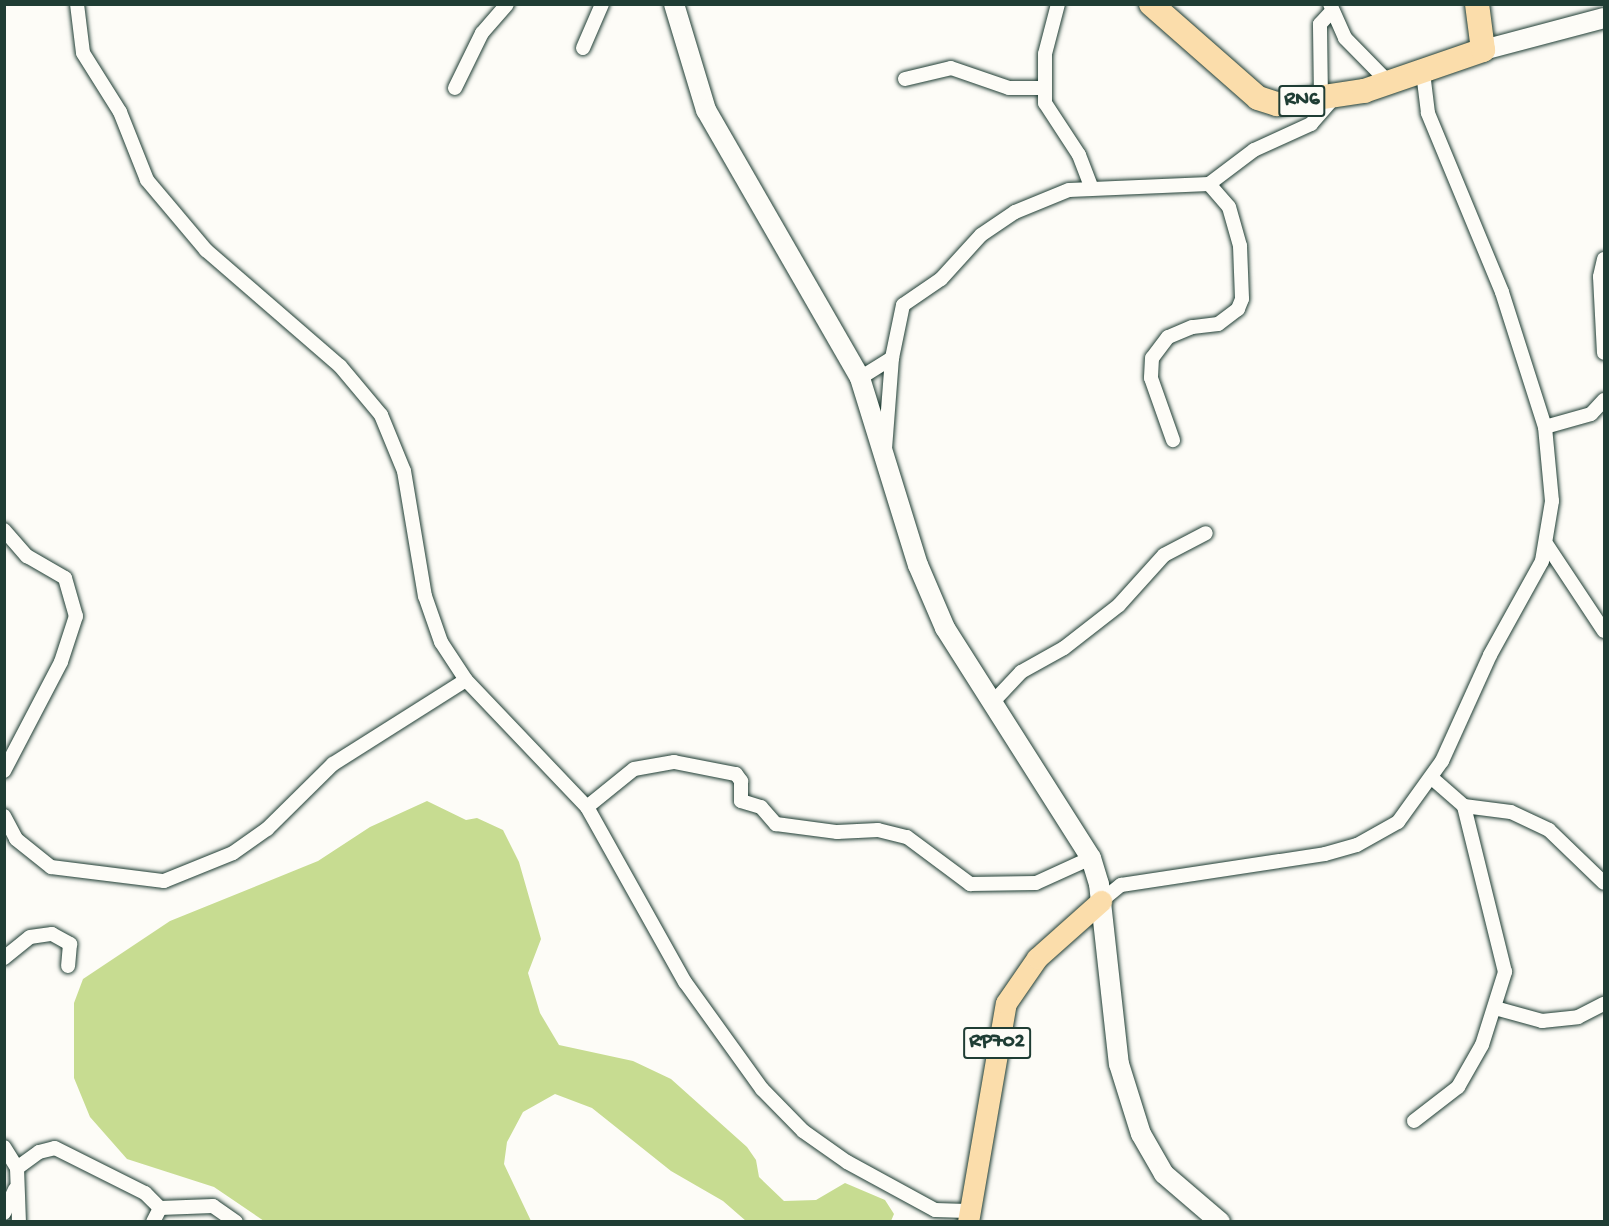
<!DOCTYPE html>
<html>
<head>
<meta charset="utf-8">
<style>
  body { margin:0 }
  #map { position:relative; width:1609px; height:1226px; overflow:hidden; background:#fdfcf7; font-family:"Gochi Hand",sans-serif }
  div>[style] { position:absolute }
  .green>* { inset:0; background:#c7dc91 }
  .roads { filter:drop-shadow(0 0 2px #1f3d34) drop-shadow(0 0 2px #1f3d34) }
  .street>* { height:14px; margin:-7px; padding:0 7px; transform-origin:7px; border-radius:7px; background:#fdfcf7 }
  .secondary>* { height:20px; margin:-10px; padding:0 10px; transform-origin:10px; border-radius:10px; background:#fdfcf7 }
  .primary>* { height:21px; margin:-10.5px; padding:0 10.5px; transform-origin:10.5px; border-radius:10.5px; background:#fbddab }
  .highway>* { height:24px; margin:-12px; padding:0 12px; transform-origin:12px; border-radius:12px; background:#fbddab }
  span { translate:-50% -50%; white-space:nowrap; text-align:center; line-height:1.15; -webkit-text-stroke:4.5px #fdfcf7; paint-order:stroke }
  .shield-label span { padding:2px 4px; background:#fdfcf7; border:2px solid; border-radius:4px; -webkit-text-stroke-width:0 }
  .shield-label { font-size:21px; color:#1f3d34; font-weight:700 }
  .frame { position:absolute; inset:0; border:6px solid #1f3d34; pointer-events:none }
</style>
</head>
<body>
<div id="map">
  <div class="green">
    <i style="clip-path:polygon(427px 801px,466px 820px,477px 818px,503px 830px,519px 862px,541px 939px,528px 973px,540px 1013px,559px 1045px,633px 1061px,671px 1079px,747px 1147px,756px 1160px,759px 1177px,784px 1201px,816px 1200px,845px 1183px,885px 1200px,894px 1214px,891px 1221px,746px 1221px,723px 1201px,671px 1171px,592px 1108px,555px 1094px,523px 1112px,507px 1142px,504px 1164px,531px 1221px,264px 1221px,214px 1187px,127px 1159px,90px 1117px,74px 1078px,74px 1003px,83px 979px,170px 921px,318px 861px,370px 827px)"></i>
  </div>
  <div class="roads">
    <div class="street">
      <i style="left:77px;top:4px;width:49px;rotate:83deg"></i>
      <i style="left:83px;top:53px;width:70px;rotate:57.9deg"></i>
      <i style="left:120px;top:112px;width:73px;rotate:68.3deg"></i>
      <i style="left:147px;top:180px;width:92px;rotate:49.9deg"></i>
      <i style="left:206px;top:250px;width:177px;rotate:40.9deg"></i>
      <i style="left:340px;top:366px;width:64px;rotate:50.1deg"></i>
      <i style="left:381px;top:415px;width:61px;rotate:67.7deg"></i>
      <i style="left:404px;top:471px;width:127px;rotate:80.5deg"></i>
      <i style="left:425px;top:596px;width:49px;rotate:70.8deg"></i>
      <i style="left:441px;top:642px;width:45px;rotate:56.7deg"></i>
      <i style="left:466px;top:680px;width:175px;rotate:46.4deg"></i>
      <i style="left:587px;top:807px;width:201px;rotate:60.8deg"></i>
      <i style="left:685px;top:982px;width:132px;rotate:54.3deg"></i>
      <i style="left:762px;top:1089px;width:59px;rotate:45.7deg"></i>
      <i style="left:803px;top:1131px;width:54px;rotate:35.2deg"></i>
      <i style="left:847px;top:1162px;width:100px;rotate:28.6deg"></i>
      <i style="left:935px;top:1210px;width:32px;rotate:2deg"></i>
      <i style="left:1058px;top:4px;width:52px;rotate:104.6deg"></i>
      <i style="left:1045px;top:54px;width:49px;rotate:90deg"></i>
      <i style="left:1045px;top:103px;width:62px;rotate:56.8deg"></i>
      <i style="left:1079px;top:155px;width:34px;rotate:69deg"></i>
      <i style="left:1330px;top:4px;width:37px;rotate:66deg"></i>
      <i style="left:1345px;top:38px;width:64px;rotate:45.6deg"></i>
      <i style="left:583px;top:48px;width:48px;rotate:-66.6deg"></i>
      <i style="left:905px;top:79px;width:47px;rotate:-13.4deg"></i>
      <i style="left:951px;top:68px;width:61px;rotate:19deg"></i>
      <i style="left:1009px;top:88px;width:34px"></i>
      <i style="left:455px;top:88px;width:61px;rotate:-63.9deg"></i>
      <i style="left:482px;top:33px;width:38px;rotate:-49deg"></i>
      <i style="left:1321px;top:99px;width:75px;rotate:-90.8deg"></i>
      <i style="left:1320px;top:24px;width:18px;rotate:-47deg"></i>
      <i style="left:1209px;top:184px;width:56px;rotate:-37.1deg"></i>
      <i style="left:1254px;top:150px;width:63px;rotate:-24.5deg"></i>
      <i style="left:1311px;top:124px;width:35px;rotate:-49deg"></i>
      <i style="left:1604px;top:259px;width:18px;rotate:103deg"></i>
      <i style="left:1600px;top:277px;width:76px;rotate:87deg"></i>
      <i style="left:860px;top:378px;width:38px;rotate:-32deg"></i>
      <i style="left:892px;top:358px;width:54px;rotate:-78.3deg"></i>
      <i style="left:903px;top:305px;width:46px;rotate:-34.4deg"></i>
      <i style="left:941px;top:279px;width:59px;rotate:-47.7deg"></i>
      <i style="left:981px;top:235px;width:41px;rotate:-34.1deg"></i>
      <i style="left:1015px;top:212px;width:58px;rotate:-22.2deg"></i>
      <i style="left:1069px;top:190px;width:140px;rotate:-2.5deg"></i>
      <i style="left:1209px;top:184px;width:30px;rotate:49deg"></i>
      <i style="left:1229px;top:207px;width:41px;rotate:74.2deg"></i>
      <i style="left:1240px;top:246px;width:53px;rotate:87.8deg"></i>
      <i style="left:1242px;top:299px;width:11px;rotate:112deg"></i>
      <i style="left:1238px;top:309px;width:25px;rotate:143deg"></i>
      <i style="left:1218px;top:324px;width:26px;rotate:173deg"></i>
      <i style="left:1192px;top:327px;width:26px;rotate:157deg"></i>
      <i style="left:1168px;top:337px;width:26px;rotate:127deg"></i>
      <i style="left:1152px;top:358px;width:20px;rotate:93deg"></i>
      <i style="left:1151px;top:378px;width:66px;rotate:70.5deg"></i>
      <i style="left:1545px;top:427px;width:48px;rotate:-15.8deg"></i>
      <i style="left:1591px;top:414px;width:19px;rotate:-47deg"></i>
      <i style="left:885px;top:449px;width:91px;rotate:-85.6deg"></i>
      <i style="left:4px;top:530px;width:35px;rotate:49deg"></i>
      <i style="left:27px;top:556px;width:44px;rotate:30.1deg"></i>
      <i style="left:65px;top:578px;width:40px;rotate:74deg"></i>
      <i style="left:76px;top:616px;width:48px;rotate:108.1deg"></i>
      <i style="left:61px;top:662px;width:123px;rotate:117.6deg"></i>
      <i style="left:1547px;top:545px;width:103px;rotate:56.5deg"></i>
      <i style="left:991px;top:704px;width:44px;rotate:-46.8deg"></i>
      <i style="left:1021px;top:672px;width:49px;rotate:-29.2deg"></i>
      <i style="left:1064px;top:648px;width:70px;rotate:-38deg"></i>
      <i style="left:1119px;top:605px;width:67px;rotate:-48deg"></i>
      <i style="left:1164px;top:555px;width:47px;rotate:-27.6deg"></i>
      <i style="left:1464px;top:806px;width:47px;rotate:7.3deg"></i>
      <i style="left:1511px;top:812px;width:42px;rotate:25.3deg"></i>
      <i style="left:1549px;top:830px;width:76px;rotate:43.9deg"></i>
      <i style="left:587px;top:807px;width:60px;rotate:-39deg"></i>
      <i style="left:634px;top:769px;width:41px;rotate:-9.9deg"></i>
      <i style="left:674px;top:762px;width:63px;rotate:11deg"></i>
      <i style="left:736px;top:774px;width:9px;rotate:54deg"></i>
      <i style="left:741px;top:781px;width:20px;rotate:90deg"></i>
      <i style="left:741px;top:801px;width:21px;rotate:17deg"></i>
      <i style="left:761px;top:807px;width:23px;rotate:49deg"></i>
      <i style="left:776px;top:824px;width:62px;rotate:7.5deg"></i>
      <i style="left:837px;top:832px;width:41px;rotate:-2.8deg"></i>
      <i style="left:878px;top:830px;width:30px;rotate:14deg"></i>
      <i style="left:907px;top:837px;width:79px;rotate:36.7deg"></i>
      <i style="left:970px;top:884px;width:66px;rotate:-0.9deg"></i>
      <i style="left:1036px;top:883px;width:60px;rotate:-24.4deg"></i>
      <i style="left:4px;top:816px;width:26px;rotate:62deg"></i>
      <i style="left:16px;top:839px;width:45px;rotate:38.7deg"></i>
      <i style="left:51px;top:867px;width:114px;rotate:7.1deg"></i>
      <i style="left:164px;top:881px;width:74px;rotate:-22.1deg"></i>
      <i style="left:233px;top:853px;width:42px;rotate:-35.2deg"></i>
      <i style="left:267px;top:829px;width:93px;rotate:-44.6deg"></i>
      <i style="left:333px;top:764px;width:157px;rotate:-32.3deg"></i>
      <i style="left:1101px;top:901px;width:26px;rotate:-39deg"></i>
      <i style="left:1121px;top:885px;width:206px;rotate:-8.6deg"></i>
      <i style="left:1325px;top:854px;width:33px;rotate:-16deg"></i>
      <i style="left:1357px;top:845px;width:47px;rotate:-29.3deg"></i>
      <i style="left:1398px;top:822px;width:75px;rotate:-54.2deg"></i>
      <i style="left:1442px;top:761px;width:116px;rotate:-65.6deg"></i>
      <i style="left:1490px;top:655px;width:107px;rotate:-61deg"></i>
      <i style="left:1542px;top:561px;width:61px;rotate:-80.5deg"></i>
      <i style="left:1552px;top:501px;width:74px;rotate:-95.4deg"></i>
      <i style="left:1545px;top:427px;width:142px;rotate:-107.7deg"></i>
      <i style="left:1502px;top:292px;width:194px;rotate:-112.5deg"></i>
      <i style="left:1428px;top:113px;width:39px;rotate:-97deg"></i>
      <i style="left:4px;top:958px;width:33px;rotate:-39deg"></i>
      <i style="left:30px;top:937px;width:22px;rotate:-8deg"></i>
      <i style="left:52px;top:934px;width:21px;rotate:29deg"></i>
      <i style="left:70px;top:944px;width:22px;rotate:95deg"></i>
      <i style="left:1495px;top:1008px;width:49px;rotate:15.5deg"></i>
      <i style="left:1542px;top:1021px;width:36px;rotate:-6deg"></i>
      <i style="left:1578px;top:1017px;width:29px;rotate:-27deg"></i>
      <i style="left:1414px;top:1121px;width:56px;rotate:-37.7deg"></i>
      <i style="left:1458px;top:1087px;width:48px;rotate:-60.3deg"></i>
      <i style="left:1482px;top:1045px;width:77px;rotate:-72.5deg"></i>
      <i style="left:1505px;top:972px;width:171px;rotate:-103.9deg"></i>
      <i style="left:1464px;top:806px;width:43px;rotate:-138.8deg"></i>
      <i style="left:4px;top:1147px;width:25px;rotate:58deg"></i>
      <i style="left:17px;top:1168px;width:54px;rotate:87.9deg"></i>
      <i style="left:17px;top:1168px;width:27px;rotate:-36deg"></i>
      <i style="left:39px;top:1152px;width:16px;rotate:-14deg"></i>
      <i style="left:55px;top:1148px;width:101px;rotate:26.6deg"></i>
      <i style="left:145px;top:1193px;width:21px;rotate:45deg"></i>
      <i style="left:160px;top:1208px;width:53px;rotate:-2.2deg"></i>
      <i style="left:213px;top:1206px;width:28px;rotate:35deg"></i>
      <i style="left:4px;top:1213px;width:26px;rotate:-65deg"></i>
      <i style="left:153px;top:1222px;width:16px;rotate:-63deg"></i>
    </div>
    <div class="secondary">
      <i style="left:674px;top:4px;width:111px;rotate:73.2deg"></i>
      <i style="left:706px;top:110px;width:309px;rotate:60.1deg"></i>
      <i style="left:860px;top:378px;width:196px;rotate:72.8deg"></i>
      <i style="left:918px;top:565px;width:69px;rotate:66.8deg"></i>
      <i style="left:945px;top:628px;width:272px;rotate:57.6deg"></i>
      <i style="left:1091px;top:858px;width:27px;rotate:73deg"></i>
      <i style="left:1099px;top:884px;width:181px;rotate:83.7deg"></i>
      <i style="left:1119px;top:1064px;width:73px;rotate:72.6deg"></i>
      <i style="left:1141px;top:1134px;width:46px;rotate:60.1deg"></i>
      <i style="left:1164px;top:1174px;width:74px;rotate:40.6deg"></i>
      <i style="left:1483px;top:50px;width:125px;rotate:-14.8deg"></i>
    </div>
    <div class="primary">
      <i style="left:968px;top:1222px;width:222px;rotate:-80.2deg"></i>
      <i style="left:1006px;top:1003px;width:55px;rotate:-55.4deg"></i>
      <i style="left:1037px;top:958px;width:86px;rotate:-41.7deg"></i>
    </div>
    <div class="highway">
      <i style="left:1151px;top:4px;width:142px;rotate:41.3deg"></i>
      <i style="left:1258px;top:98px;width:20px;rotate:18deg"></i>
      <i style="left:1277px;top:104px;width:88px;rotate:-8.5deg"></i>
      <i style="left:1364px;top:91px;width:126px;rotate:-19deg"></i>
      <i style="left:1483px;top:50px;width:46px;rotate:-97.4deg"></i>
    </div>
  </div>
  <div class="shield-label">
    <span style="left:1302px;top:101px">RN6</span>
    <span style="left:997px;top:1043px">RP702</span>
  </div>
  <div class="frame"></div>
</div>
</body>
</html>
